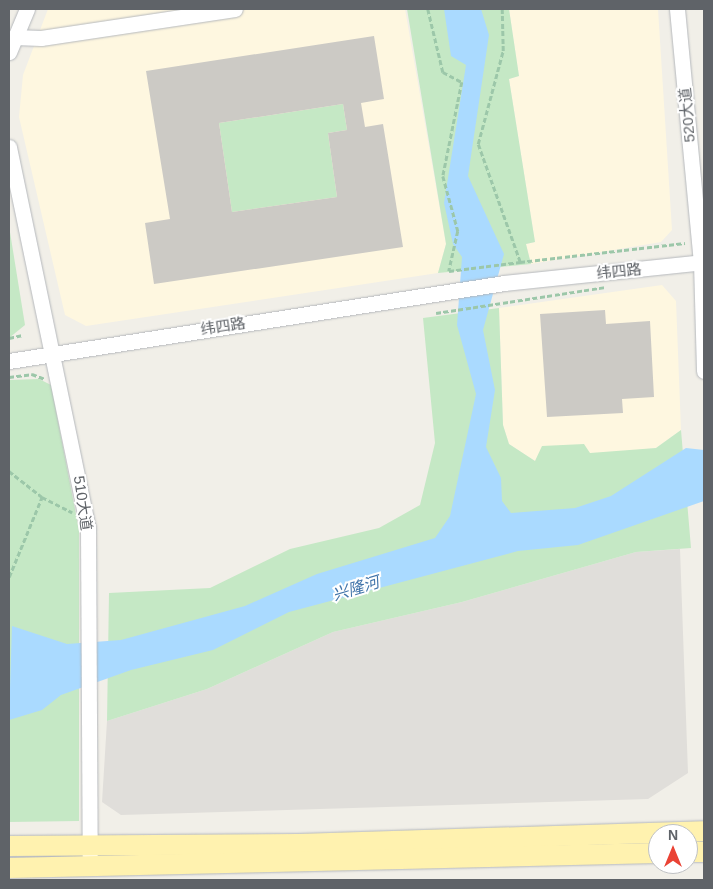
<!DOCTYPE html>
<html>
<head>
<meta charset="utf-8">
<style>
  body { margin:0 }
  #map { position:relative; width:713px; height:889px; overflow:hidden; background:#f1efe8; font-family:Arial,"Noto Sans SC",sans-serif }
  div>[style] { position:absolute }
  .commercial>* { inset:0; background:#fef7e0 }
  .industrial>* { inset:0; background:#e0deda }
  .green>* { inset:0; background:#c5e8c5 }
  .water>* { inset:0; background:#aadaff }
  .building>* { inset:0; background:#cccac5 }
  .path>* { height:2.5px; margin-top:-1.25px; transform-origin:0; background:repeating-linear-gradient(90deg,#9cc7a9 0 5px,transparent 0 7.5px) }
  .roads { filter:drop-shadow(0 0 1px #b5b8bc) drop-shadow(0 0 1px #b5b8bc) }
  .minor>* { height:15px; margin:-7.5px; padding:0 7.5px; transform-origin:7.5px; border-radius:7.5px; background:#fff }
  .major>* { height:20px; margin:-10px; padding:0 10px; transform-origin:10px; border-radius:10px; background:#fff2af }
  span { translate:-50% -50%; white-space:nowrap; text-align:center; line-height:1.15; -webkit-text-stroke:4px #fff; paint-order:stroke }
  .street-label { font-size:15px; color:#5f6368 }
  .water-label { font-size:16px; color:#4174aa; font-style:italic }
  .frame { position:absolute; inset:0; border:10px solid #5f6368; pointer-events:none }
  .north { position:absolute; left:648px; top:824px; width:50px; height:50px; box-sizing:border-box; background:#fff; border:1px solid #bfc1c3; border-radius:50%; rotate:0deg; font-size:14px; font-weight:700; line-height:20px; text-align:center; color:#5f6368 }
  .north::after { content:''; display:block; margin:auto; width:18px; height:22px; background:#ea4335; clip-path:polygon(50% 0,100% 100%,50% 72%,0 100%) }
</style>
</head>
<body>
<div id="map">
  <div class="commercial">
    <i style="clip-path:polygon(48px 9px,405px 9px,446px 244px,438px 273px,86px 326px,65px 315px,19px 117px,23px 75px)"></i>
    <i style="clip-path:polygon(509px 9px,658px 9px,672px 230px,661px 242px,531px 264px,526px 244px,535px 242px,509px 79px,519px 76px)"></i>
    <i style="clip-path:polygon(662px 285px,676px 301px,681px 430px,656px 448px,535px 461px,509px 444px,503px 425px,499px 308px)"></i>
  </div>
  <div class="industrial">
    <i style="clip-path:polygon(680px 549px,688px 773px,648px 799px,121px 815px,102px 802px,107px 721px,207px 689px,333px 632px,462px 602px,636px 552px)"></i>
  </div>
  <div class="green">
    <i style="clip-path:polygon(407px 9px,509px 9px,519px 76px,509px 79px,535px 242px,526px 244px,531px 264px,438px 273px,446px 244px)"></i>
    <i style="clip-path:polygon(343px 104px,347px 130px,328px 133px,337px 197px,232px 212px,219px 123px)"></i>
    <i style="clip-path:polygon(9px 226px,25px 325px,9px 338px)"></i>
    <i style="clip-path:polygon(499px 308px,503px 425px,509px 444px,535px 461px,542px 446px,584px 444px,590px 453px,656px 448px,681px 430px,691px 548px,636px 552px,462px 602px,333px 632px,207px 689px,107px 721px,109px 593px,210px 588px,290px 549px,379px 528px,420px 505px,435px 443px,423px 318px)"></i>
    <i style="clip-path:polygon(39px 379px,51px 385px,79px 530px,79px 821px,9px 822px,9px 380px)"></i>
  </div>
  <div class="water">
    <i style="clip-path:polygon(444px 9px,481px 9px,489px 35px,468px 176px,504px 254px,483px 330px,495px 390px,486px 447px,501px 478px,502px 501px,511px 513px,575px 508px,611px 496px,686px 448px,704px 450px,704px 501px,578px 545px,518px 551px,289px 612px,213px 650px,131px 670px,61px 695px,42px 710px,9px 720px,12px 626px,67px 644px,121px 640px,245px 606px,317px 574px,435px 538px,450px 516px,476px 394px,457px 325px,462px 257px,453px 244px,444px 203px,466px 65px,451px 56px)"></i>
  </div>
  <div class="building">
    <i style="clip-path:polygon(evenodd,374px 36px,384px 99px,361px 103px,365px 127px,383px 124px,403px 247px,154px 284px,145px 223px,170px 219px,146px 71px,374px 36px,343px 104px,347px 130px,328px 133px,337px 197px,232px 212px,219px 123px,343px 104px)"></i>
    <i style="clip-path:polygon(605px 310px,606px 324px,650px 321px,654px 397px,622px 399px,623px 413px,547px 417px,540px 314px)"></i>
  </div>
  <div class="path">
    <i style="left:428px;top:9px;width:65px;rotate:76.6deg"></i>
    <i style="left:443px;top:72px;width:21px;rotate:28deg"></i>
    <i style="left:462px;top:82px;width:96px;rotate:101.4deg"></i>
    <i style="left:443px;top:176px;width:57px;rotate:74.7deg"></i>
    <i style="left:458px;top:231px;width:41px;rotate:102.7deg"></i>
    <i style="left:449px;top:271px;width:72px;rotate:-7.2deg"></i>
    <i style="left:520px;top:262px;width:125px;rotate:-109.6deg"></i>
    <i style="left:478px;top:144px;width:96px;rotate:-75deg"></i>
    <i style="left:503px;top:51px;width:42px;rotate:-91.4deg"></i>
    <i style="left:520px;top:262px;width:166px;rotate:-6.6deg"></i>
    <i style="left:436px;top:313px;width:171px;rotate:-8.7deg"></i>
    <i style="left:9px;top:338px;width:14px;rotate:-12deg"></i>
    <i style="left:9px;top:377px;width:23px;rotate:-7deg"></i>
    <i style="left:32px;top:374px;width:14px;rotate:21deg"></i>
    <i style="left:9px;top:471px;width:42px;rotate:38.2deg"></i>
    <i style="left:42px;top:497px;width:34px;rotate:27deg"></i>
    <i style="left:9px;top:577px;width:87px;rotate:-67.6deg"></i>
  </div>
  <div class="roads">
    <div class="minor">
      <i style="left:677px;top:9px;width:254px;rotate:84.6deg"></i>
      <i style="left:701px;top:262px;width:109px;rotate:88.4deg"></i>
      <i style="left:14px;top:37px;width:27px;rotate:2deg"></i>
      <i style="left:41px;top:38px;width:196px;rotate:-8.5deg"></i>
      <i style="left:9px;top:52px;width:47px;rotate:-67.3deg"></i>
      <i style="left:9px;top:147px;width:388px;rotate:78.3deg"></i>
      <i style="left:88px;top:527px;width:328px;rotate:89.7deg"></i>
      <i style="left:9px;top:361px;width:501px;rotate:-8.95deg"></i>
      <i style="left:504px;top:283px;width:201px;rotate:-6deg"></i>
    </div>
    <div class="major">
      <i style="left:9px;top:846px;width:290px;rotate:-0.4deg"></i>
      <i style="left:299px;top:844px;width:405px;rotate:-1.8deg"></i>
      <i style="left:688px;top:852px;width:16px"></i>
      <i style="left:9px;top:868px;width:649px;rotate:-1.32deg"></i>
    </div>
  </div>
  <div class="street-label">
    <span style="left:687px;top:115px;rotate:-95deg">520大道</span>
    <span style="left:619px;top:271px;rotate:-6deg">纬四路</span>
    <span style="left:223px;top:326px;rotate:-9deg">纬四路</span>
    <span style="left:83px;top:503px;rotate:82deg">510大道</span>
  </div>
  <div class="water-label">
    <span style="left:356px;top:589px;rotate:-17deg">兴隆河</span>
  </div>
  <div class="frame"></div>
  <div class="north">N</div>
</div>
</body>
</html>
